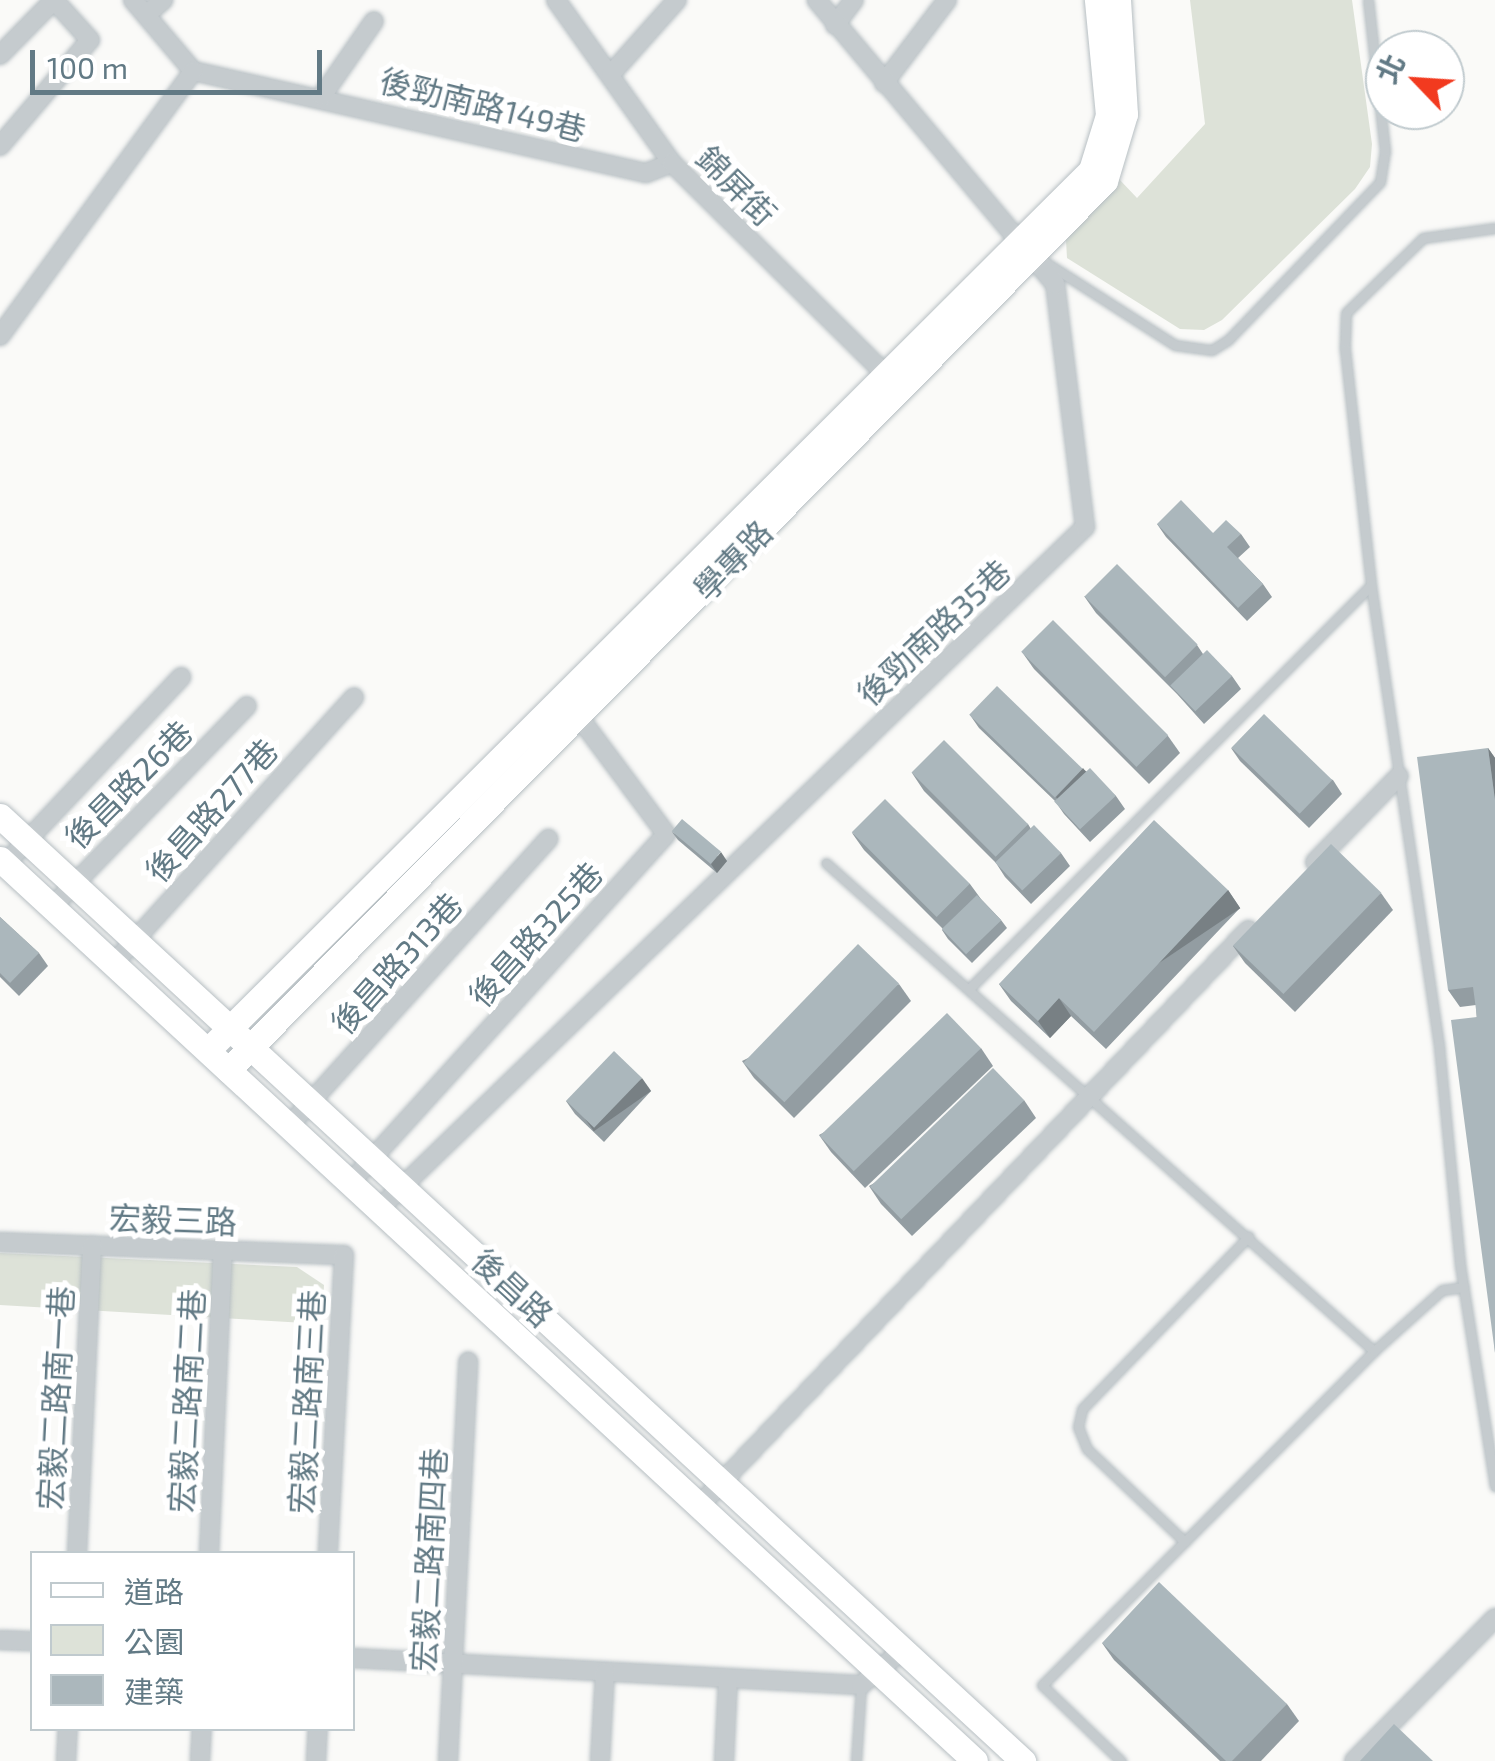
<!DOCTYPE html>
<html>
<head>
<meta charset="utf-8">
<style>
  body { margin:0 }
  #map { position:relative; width:1495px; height:1761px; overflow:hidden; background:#fafaf8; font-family:"Exo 2","Noto Sans TC",sans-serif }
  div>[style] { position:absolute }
  .green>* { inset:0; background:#dde2d8 }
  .roads { filter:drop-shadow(0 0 2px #b7bfc3) drop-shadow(0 0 2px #b7bfc3) }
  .lane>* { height:9px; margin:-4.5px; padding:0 4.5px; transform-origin:4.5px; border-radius:4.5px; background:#c5cbce }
  .street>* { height:18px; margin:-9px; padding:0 9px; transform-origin:9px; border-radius:9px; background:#c5cbce }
  .secondary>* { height:25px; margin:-12.5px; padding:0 12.5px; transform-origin:12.5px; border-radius:12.5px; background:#fff }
  .wall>* { inset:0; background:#939da2 }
  .shaded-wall>* { inset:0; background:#788084; transform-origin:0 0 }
  .building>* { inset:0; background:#abb7bc; transform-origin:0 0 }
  span { translate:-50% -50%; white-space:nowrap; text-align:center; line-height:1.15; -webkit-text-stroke:10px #fff; paint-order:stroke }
  .street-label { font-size:32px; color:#627a85 }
  .legend { position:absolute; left:30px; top:1551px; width:325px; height:180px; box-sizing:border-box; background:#fff; border:2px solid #c0cace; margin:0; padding:12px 18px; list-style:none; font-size:30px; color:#627a85 }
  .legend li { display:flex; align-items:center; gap:20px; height:50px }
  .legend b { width:50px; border:2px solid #c0cace }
  .north { position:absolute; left:1365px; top:30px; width:100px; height:100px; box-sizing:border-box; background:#fff; border:2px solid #c0cace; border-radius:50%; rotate:295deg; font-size:28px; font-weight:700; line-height:40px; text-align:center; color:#627a85 }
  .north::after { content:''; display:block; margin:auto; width:35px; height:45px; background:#f23a1f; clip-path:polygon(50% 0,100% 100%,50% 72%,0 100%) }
  .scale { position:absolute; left:30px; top:50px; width:292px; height:45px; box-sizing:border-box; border:5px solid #627a85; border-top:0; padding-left:12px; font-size:30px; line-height:35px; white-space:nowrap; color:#627a85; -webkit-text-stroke:8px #fff; paint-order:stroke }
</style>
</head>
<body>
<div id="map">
  <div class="green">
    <i style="clip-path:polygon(1190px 0,1352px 0,1372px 144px,1370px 167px,1355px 189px,1222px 320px,1204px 330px,1180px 329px,1067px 258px,1066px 240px,1119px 179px,1137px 198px,1205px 124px)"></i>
    <i style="clip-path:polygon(0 1253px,297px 1267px,324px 1285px,322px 1324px,0 1305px)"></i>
  </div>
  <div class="roads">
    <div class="lane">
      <i style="left:1495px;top:228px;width:73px;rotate:172.1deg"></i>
      <i style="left:1423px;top:238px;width:107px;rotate:135.8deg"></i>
      <i style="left:1346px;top:313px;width:36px;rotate:92deg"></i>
      <i style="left:1345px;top:349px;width:237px;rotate:83.7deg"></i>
      <i style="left:1371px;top:585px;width:466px;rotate:81.6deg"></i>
      <i style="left:1439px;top:1046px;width:220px;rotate:84.5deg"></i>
      <i style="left:1460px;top:1265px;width:224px;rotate:81deg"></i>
      <i style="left:1042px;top:260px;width:158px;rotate:32.6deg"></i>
      <i style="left:1175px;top:345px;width:37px;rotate:8deg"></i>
      <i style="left:1212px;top:350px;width:19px;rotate:-32deg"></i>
      <i style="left:1228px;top:340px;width:219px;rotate:-46.1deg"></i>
      <i style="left:1380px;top:182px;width:31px;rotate:-81deg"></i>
      <i style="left:1385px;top:151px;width:152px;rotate:-96.4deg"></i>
      <i style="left:826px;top:863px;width:734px;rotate:41.69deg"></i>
      <i style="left:1374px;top:1351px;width:471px;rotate:134.8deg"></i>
      <i style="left:1042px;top:1685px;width:110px;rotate:43.9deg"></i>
      <i style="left:969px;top:989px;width:570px;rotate:-45.14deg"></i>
      <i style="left:1374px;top:1351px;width:91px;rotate:-41.9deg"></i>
      <i style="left:1442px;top:1290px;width:22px;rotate:-8deg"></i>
      <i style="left:1185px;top:1542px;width:135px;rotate:-136.5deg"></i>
      <i style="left:1087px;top:1449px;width:24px;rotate:-112deg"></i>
      <i style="left:1078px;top:1427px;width:18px;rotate:-77deg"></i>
      <i style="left:1082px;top:1409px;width:240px;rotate:-46deg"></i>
      <i style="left:856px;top:1761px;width:76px;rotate:-86.2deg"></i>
    </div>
    <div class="street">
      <i style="left:133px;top:0;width:93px;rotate:49.8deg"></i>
      <i style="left:193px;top:71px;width:464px;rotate:12.7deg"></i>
      <i style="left:646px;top:173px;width:28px;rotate:-21deg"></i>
      <i style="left:556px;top:0;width:200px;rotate:54.6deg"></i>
      <i style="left:672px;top:163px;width:310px;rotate:44.7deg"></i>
      <i style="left:146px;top:15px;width:23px;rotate:-41deg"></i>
      <i style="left:835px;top:25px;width:31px;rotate:-53deg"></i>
      <i style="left:0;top:55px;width:77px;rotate:-45.5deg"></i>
      <i style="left:611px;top:74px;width:99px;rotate:-48.3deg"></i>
      <i style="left:884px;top:83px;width:104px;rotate:-52.8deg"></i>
      <i style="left:322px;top:96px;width:91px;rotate:-55.3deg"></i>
      <i style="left:0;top:146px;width:139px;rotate:-49.7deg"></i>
      <i style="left:90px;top:40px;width:54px;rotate:-132deg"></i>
      <i style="left:0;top:336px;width:328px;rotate:-53.9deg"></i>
      <i style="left:1315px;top:862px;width:120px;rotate:-45.7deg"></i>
      <i style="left:5px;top:864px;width:257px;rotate:-46.7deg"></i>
      <i style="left:52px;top:907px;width:280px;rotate:-45.9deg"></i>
      <i style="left:114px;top:963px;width:358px;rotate:-47.9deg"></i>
      <i style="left:289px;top:1126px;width:387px;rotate:-47.9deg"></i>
      <i style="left:350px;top:1183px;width:471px;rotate:-47.8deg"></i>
      <i style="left:666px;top:834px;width:146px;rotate:-126.6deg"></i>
      <i style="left:379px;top:1209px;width:982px;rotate:-44.01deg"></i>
      <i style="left:1085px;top:527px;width:245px;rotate:-97deg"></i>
      <i style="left:1055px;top:284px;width:371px;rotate:-130deg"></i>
      <i style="left:0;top:1242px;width:344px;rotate:2.2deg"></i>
      <i style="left:344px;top:1255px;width:299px;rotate:93.1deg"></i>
      <i style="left:699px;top:1506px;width:796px;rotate:-46.37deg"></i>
      <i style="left:77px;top:1554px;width:309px;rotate:-87.2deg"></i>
      <i style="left:209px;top:1554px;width:303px;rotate:-87.4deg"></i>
      <i style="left:0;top:1640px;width:32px;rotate:2deg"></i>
      <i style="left:352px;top:1658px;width:510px;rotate:3.04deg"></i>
      <i style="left:861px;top:1685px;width:51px;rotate:-40.2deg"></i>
      <i style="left:66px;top:1761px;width:33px;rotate:-87deg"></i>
      <i style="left:200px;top:1761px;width:33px;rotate:-87deg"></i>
      <i style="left:316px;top:1761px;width:33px;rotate:-87deg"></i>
      <i style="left:448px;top:1761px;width:400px;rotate:-87.1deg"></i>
      <i style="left:600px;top:1761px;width:89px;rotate:-86.8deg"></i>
      <i style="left:724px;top:1761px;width:83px;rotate:-87.2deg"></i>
      <i style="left:1354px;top:1761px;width:201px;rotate:-45.4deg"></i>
    </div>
    <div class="secondary">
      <i style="left:0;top:816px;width:1393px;rotate:42.73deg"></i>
      <i style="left:0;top:859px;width:1328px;rotate:42.77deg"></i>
      <i style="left:208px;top:1050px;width:1247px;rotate:-44.9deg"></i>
      <i style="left:1091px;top:170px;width:58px;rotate:-72.8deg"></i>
      <i style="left:1108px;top:115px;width:116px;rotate:-95.5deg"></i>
      <i style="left:228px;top:1070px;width:1249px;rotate:-45.39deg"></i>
      <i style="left:1105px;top:181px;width:70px;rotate:-73.4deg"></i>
      <i style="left:1125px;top:114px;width:114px;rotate:-93.5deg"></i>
    </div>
  </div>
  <div class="wall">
    <i style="clip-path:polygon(1157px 524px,1213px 533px,1241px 534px,1250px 547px,1238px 558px,1263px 584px,1272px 597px,1247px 621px,1166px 537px)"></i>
    <i style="clip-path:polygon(1084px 596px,1197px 645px,1203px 654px,1232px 676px,1241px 689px,1204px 724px,1177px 694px,1096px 613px)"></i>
    <i style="clip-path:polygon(1022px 652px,1168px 736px,1180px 753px,1149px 784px,1034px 669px)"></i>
    <i style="clip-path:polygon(970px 715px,1086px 771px,1116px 796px,1125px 809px,1090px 842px,1064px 814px,1055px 801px,979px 728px)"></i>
    <i style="clip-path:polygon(1231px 748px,1333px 780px,1342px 794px,1309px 828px,1240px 761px)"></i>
    <i style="clip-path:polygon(1488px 748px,1495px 758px,1495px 1353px,1476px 1005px,1460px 1007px,1448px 990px)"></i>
    <i style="clip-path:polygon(912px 773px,1028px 824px,1031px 829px,1061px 853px,1070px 866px,1031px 904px,1005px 877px,996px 863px,924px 791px)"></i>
    <i style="clip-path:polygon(672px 832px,727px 861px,717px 873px,678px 840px)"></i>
    <i style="clip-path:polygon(852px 833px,970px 884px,981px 899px,1001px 920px,1007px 928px,972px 963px,948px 939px,942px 930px,943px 929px,864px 850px)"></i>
    <i style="clip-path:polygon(1228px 890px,1240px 908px,1106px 1049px,1071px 1016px,1050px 1038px,1011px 1001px,999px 984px)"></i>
    <i style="clip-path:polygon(1381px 893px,1393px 910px,1295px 1012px,1245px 963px,1233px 946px)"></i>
    <i style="clip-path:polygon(0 917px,39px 953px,48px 966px,19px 996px,0 977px)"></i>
    <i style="clip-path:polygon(899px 984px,911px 1001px,794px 1118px,754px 1078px,742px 1061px)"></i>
    <i style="clip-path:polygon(981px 1048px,993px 1066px,865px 1188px,831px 1152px,819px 1135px)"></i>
    <i style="clip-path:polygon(651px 1091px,604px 1142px,575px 1114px,566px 1101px)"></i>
    <i style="clip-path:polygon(1024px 1100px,1036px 1118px,912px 1236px,881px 1204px,869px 1186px)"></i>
    <i style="clip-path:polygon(1102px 1643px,1287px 1704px,1299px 1721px,1261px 1761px,1220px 1761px,1114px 1660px)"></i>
  </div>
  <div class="shaded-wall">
    <i style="clip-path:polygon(1488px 748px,1495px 758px,1495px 800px)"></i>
    <i style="clip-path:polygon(1083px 768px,1093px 781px,1065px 810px,1056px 797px)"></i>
    <i style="clip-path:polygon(721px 852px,727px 861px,717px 873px,711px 864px)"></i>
    <i style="left:1228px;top:890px;width:22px;height:195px;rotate:56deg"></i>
    <i style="clip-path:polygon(1059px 998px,1071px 1016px,1050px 1038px,1038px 1021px)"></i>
    <i style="left:642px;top:1078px;width:16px;height:70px;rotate:55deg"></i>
  </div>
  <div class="building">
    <i style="clip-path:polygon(1181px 500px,1213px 533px,1226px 520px,1241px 534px,1227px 547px,1263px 584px,1238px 608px,1157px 524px)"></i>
    <i style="left:1117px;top:564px;width:114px;height:46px;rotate:45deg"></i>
    <i style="left:1053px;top:620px;width:163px;height:45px;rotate:45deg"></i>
    <i style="left:1207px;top:650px;width:36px;height:51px;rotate:46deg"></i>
    <i style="left:997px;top:686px;width:119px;height:40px;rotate:44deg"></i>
    <i style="left:1264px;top:714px;width:95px;height:47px;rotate:44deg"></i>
    <i style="left:944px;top:740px;width:119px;height:46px;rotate:45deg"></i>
    <i style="clip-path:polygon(1488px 748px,1495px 800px,1495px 1353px,1451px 1020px,1477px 1017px,1473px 987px,1448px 990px,1417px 757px)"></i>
    <i style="left:1090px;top:768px;width:38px;height:49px;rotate:47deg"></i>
    <i style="left:885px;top:799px;width:120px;height:47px;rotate:45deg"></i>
    <i style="left:682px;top:819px;width:51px;height:16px;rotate:40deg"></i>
    <i style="clip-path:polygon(1154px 820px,1228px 890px,1094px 1032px,1059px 998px,1038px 1021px,999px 984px)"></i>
    <i style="left:1034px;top:825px;width:39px;height:54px;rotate:46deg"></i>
    <i style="left:1331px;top:844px;width:70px;height:141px;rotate:44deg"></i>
    <i style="left:977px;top:895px;width:35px;height:49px;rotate:46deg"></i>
    <i style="clip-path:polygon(0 917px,39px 953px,10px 983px,0 973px)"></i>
    <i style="left:858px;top:944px;width:57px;height:165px;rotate:44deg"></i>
    <i style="left:947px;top:1013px;width:49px;height:177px;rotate:46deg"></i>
    <i style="left:614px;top:1051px;width:39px;height:69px;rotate:44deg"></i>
    <i style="left:993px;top:1068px;width:45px;height:171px;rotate:46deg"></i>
    <i style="clip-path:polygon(1159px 1582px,1287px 1704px,1232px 1761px,1226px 1761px,1102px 1643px)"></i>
    <i style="clip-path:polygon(1394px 1724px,1433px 1761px,1360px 1761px)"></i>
  </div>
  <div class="street-label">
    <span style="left:483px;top:104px;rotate:14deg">後勁南路149巷</span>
    <span style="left:737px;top:185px;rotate:45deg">錦屏街</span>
    <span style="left:732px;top:560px;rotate:-46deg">學專路</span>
    <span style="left:933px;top:632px;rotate:-43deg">後勁南路35巷</span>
    <span style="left:128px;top:784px;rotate:-45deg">後昌路26巷</span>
    <span style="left:211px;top:810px;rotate:-48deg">後昌路277巷</span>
    <span style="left:535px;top:934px;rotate:-48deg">後昌路325巷</span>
    <span style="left:396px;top:963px;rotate:-48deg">後昌路313巷</span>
    <span style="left:173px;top:1219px;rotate:2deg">宏毅三路</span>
    <span style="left:513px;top:1287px;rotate:43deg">後昌路</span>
    <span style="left:55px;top:1398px;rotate:-87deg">宏毅二路南一巷</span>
    <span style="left:186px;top:1401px;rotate:-87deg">宏毅二路南二巷</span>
    <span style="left:306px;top:1402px;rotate:-87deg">宏毅二路南三巷</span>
    <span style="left:428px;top:1560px;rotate:-87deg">宏毅二路南四巷</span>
  </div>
  <ul class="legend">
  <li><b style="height:12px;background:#fff"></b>道路</li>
  <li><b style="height:28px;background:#dde2d8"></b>公園</li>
  <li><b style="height:28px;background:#abb7bc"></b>建築</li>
  </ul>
  <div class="north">北</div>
  <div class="scale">100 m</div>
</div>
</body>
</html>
